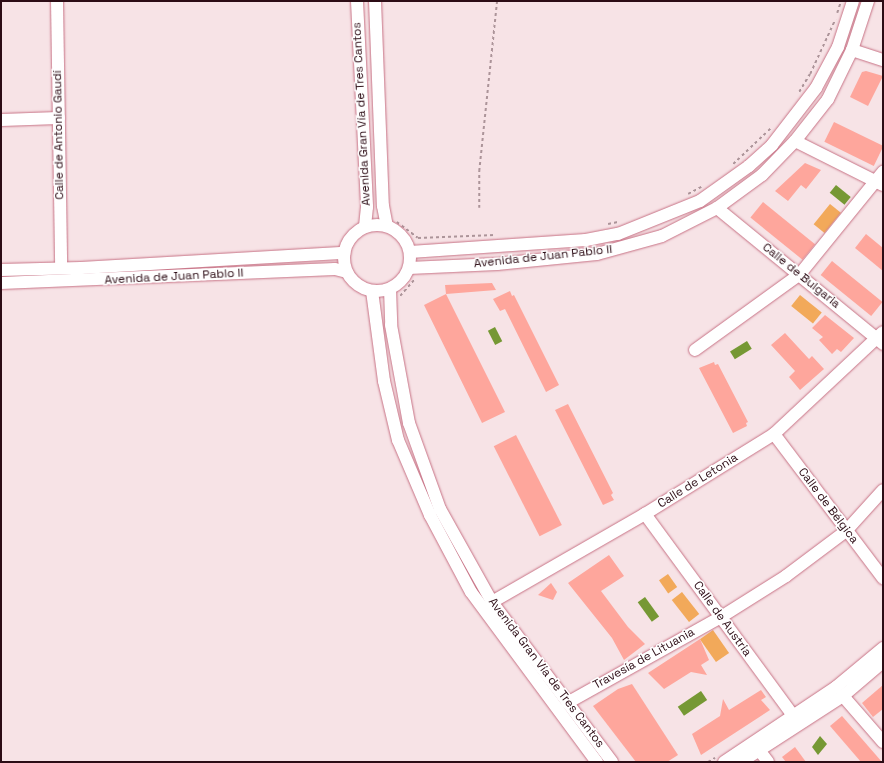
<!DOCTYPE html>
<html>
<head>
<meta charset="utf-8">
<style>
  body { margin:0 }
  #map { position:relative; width:884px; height:763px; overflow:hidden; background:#f7e3e6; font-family:"Space Grotesk",sans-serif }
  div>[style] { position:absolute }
  .green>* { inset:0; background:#f2a95a; transform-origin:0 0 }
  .water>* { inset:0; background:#769834; transform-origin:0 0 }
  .building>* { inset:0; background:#fea69c; transform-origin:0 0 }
  .path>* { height:1.5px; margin-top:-0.75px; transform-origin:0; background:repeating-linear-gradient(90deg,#ac9499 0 3px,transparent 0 6px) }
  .roads { filter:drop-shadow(0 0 1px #c77285) drop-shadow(0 0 1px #c77285) }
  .minor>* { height:12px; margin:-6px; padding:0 6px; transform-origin:6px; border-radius:6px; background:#fff }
  .minor>.ring { margin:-6px; padding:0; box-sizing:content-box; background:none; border:12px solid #fff; border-radius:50% }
  span { translate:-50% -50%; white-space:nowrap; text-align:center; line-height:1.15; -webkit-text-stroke:3px #fff; paint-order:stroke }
  .street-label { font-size:12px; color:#2c0c15 }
  .frame { position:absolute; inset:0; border:2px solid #2c0c15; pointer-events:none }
</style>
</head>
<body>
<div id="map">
  <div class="green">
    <i style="left:830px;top:204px;width:14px;height:26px;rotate:39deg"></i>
    <i style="left:800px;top:295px;width:28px;height:14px;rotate:39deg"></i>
    <i style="left:668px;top:574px;width:16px;height:11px;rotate:55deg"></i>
    <i style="left:682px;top:592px;width:28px;height:13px;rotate:52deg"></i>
    <i style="left:713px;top:630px;width:28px;height:16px;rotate:55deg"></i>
  </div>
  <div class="water">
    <i style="left:836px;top:185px;width:19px;height:10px;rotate:39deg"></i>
    <i style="left:495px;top:327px;width:16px;height:8px;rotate:63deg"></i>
    <i style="left:747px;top:341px;width:9px;height:20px;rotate:58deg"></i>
    <i style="left:645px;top:597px;width:24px;height:9px;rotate:54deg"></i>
    <i style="left:701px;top:691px;width:11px;height:28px;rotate:56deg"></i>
    <i style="clip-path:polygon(820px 736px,827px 744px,818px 755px,812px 747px)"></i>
  </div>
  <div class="building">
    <i style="clip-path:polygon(866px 71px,883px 76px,868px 106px,850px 97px,862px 72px)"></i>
    <i style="left:834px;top:122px;width:55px;height:22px;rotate:26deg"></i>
    <i style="clip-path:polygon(805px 163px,821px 170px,806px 189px,801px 185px,788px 201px,775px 191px)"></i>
    <i style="left:763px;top:202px;width:67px;height:20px;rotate:39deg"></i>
    <i style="clip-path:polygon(866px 234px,883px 248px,883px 271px,855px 248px)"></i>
    <i style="left:832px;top:261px;width:65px;height:18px;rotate:39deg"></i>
    <i style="clip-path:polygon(492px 283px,496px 290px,446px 294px,505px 412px,482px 423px,424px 305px,446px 294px,445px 285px)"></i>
    <i style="clip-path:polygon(510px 291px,512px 296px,514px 295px,559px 385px,546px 392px,505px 309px,500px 311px,493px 299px)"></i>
    <i style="clip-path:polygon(825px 315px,854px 338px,841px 352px,837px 349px,832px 354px,819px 340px,823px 337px,812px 328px)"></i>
    <i style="clip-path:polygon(785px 333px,809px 359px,812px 356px,824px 369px,800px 390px,789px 377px,795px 371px,771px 345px)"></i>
    <i style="clip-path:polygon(714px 362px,715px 365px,718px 364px,748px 422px,746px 423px,747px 426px,733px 433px,699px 368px)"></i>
    <i style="clip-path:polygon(568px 404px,613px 493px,611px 495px,614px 500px,603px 505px,555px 410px)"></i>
    <i style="left:516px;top:435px;width:101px;height:25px;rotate:63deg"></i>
    <i style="clip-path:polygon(609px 555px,624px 576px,601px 591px,628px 627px,645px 644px,624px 660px,612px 638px,568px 583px)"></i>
    <i style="clip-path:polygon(551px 583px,557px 592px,553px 600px,538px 595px)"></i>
    <i style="clip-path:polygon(700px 639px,709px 660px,701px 665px,707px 675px,691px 672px,664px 689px,648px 673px)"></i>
    <i style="clip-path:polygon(632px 684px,678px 755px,667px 762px,636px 762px,593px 706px,618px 689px)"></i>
    <i style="clip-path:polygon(883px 685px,883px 709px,873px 717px,862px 703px)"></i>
    <i style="clip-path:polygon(761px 690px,766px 697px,761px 700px,770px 710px,701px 755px,692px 734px,720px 716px,723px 699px,729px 710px)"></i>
    <i style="clip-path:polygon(842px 716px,882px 762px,861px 762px,830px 726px)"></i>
    <i style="clip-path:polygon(795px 747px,806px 762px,786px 762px,782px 757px)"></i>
  </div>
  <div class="path">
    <i style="left:837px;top:13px;width:13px;rotate:-72deg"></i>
    <i style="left:799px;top:92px;width:21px;rotate:-59deg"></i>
    <i style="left:810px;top:74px;width:60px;rotate:-65.2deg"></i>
    <i style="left:733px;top:164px;width:52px;rotate:-43.5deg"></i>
    <i style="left:688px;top:194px;width:15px;rotate:-28deg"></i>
    <i style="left:479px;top:208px;width:37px;rotate:-90deg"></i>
    <i style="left:479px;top:171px;width:171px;rotate:-84deg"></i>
    <i style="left:397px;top:222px;width:26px;rotate:37deg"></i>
    <i style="left:418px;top:238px;width:77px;rotate:-2.2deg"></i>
    <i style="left:608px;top:224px;width:10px;rotate:-11deg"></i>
    <i style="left:400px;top:296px;width:23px;rotate:-49deg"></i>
    <i style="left:708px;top:762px;width:8px;rotate:-30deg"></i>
  </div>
  <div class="roads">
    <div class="minor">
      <i style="left:57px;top:1px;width:267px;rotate:89.1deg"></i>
      <i style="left:357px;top:1px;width:206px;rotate:87.2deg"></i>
      <i style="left:367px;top:207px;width:20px;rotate:96deg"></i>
      <i style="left:375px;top:1px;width:205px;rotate:87.8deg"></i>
      <i style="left:383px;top:206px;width:20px;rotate:79deg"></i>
      <i style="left:852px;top:50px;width:33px;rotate:18deg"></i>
      <i style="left:1px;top:120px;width:58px;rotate:-2deg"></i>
      <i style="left:795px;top:141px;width:98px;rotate:26.6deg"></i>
      <i style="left:717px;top:208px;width:215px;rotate:39.3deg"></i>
      <i class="ring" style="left:344px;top:225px;width:54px;height:54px"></i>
      <i style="left:410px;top:252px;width:176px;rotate:-3.9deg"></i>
      <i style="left:586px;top:240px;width:33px;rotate:-11deg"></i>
      <i style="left:618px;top:234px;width:88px;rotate:-21.9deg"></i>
      <i style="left:700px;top:201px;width:60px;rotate:-35.5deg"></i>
      <i style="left:749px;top:166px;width:31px;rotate:-42deg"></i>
      <i style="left:772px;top:145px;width:72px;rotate:-52.3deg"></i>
      <i style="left:816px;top:88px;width:47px;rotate:-61.8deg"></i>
      <i style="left:838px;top:47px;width:48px;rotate:-71.9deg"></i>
      <i style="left:409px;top:268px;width:88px;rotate:-2.6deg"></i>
      <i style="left:497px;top:264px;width:100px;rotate:-5.7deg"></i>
      <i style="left:597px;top:254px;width:67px;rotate:-15.5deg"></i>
      <i style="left:662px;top:236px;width:62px;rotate:-27deg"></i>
      <i style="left:717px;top:208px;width:56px;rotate:-36.3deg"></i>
      <i style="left:762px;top:175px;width:47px;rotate:-45.9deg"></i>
      <i style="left:795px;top:141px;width:53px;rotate:-51.8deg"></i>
      <i style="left:828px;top:99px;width:55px;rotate:-63.9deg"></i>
      <i style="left:852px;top:50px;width:52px;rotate:-71.9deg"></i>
      <i style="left:1px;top:270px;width:80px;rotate:-1.4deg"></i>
      <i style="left:81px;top:268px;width:264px;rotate:-3.3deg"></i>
      <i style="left:1px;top:283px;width:334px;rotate:-2.4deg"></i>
      <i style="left:335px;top:269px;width:12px;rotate:14deg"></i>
      <i style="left:390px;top:289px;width:36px;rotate:88deg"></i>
      <i style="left:391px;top:325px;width:100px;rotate:79.6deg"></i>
      <i style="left:409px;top:423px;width:91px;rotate:70.2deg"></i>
      <i style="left:440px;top:509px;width:107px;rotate:60.8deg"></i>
      <i style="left:492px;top:602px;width:200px;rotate:53.1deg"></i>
      <i style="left:372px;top:291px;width:91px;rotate:82.4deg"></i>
      <i style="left:384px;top:381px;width:61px;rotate:76.7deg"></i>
      <i style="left:398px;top:440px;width:82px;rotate:66.9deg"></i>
      <i style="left:430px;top:515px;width:87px;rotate:62deg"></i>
      <i style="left:471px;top:592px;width:212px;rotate:53.5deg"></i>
      <i style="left:695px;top:350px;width:130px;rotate:-35.9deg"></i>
      <i style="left:800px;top:274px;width:132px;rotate:-50.9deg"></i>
      <i style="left:774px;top:434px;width:181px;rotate:52.9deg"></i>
      <i style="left:645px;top:514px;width:260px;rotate:53.7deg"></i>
      <i style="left:492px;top:602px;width:177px;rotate:-29.9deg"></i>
      <i style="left:645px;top:514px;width:152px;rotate:-31.8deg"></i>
      <i style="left:774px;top:434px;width:149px;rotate:-43.1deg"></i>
      <i style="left:843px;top:696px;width:61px;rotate:49deg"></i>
      <i style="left:567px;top:703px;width:176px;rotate:-29.2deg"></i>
      <i style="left:721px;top:617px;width:77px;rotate:-32.2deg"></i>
      <i style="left:786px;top:576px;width:75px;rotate:-36.9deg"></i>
      <i style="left:846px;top:531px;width:55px;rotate:-47.9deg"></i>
      <i style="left:759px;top:750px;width:15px;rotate:53deg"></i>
      <i style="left:724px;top:762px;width:135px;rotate:-33.8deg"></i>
      <i style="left:836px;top:687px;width:61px;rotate:-39.7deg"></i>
      <i style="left:741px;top:762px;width:121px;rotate:-32.9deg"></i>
      <i style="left:843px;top:696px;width:52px;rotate:-40.4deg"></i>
    </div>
  </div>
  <div class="street-label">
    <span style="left:362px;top:114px;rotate:-93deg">Avenida Gran Vía de Tres Cantos</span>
    <span style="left:59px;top:135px;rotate:-91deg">Calle de Antonio Gaudí</span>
    <span style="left:543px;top:257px;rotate:-6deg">Avenida de Juan Pablo II</span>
    <span style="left:801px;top:276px;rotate:39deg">Calle de Bulgaria</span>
    <span style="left:174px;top:277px;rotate:-3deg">Avenida de Juan Pablo II</span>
    <span style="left:698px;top:481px;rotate:-32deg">Calle de Letonia</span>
    <span style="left:828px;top:506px;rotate:53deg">Calle de Bélgica</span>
    <span style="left:722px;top:619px;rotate:54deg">Calle de Austria</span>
    <span style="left:644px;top:659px;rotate:-29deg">Travesía de Lituania</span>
    <span style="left:546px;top:673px;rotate:53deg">Avenida Gran Vía de Tres Cantos</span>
  </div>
  <div class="frame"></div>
</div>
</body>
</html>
